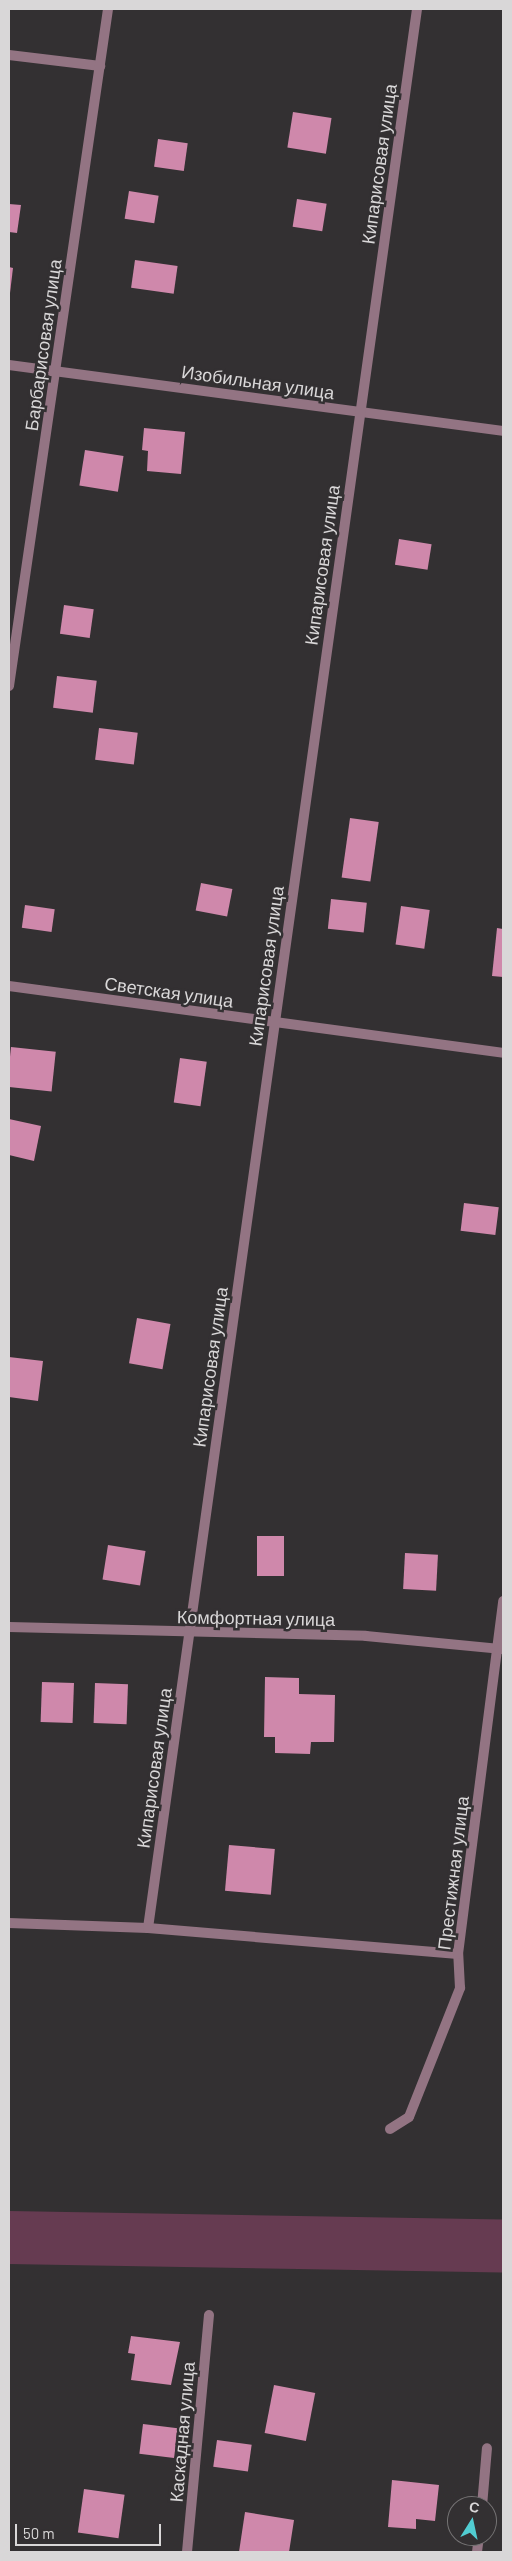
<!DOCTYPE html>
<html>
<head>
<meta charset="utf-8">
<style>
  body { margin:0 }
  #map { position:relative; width:512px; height:2561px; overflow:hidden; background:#333032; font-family:Barlow,sans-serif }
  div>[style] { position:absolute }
  .green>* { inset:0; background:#663b51; transform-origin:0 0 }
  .building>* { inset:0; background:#cf88ab; transform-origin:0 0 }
  .minor>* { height:10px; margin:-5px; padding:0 5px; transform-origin:5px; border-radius:5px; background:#937483 }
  span { translate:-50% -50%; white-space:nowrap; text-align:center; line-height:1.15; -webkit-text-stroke:5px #333032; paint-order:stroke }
  .street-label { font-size:18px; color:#d9d7d8 }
  .frame { position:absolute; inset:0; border:10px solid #d9d7d8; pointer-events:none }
  .north { position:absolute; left:447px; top:2496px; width:50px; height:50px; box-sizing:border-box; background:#333032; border:1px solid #757374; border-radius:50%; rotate:10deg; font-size:14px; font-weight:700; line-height:20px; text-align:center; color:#d9d7d8 }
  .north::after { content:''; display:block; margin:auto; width:18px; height:22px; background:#51ccd1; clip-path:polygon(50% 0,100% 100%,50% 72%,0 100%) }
  .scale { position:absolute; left:15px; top:2524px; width:146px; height:22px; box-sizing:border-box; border:2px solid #d9d7d8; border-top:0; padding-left:6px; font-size:15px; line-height:18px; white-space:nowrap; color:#d9d7d8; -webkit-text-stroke:4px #333032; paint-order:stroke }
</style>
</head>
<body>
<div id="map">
  <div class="green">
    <i style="left:9px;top:2211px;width:494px;height:53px;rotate:1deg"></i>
  </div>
  <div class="building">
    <i style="left:293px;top:112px;width:39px;height:36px;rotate:9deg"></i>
    <i style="left:158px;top:139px;width:30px;height:28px;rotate:8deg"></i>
    <i style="left:129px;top:191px;width:30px;height:28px;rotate:9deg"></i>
    <i style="left:297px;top:199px;width:30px;height:28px;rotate:9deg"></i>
    <i style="clip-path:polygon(9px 204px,21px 205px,17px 233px,9px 232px)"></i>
    <i style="left:135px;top:260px;width:43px;height:28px;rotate:8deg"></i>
    <i style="clip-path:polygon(9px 267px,13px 268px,10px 293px,9px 293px)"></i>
    <i style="clip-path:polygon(144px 428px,185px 432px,181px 474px,147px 471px,148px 451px,142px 450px)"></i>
    <i style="left:85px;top:450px;width:39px;height:36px;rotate:9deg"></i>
    <i style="left:399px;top:539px;width:33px;height:26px;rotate:9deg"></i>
    <i style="left:64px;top:605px;width:30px;height:29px;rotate:8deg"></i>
    <i style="left:57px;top:676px;width:40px;height:32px;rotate:7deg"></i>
    <i style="left:99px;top:728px;width:39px;height:32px;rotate:7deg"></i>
    <i style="left:350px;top:818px;width:29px;height:60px;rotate:8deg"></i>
    <i style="left:201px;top:883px;width:32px;height:28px;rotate:11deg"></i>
    <i style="left:331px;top:899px;width:36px;height:30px;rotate:6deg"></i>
    <i style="left:25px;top:905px;width:30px;height:23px;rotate:8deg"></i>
    <i style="left:401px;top:906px;width:29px;height:39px;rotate:8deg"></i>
    <i style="clip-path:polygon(497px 928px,503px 929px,503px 977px,492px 976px)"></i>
    <i style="left:11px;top:1047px;width:45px;height:40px;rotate:6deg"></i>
    <i style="left:180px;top:1058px;width:27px;height:45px;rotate:8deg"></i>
    <i style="clip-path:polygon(9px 1119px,41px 1126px,34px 1161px,9px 1155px)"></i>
    <i style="left:464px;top:1203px;width:35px;height:28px;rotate:7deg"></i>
    <i style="left:137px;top:1318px;width:34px;height:46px;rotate:10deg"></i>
    <i style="clip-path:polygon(9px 1357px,43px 1361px,38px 1401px,9px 1397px)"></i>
    <i style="left:257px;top:1536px;width:27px;height:40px"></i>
    <i style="left:108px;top:1545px;width:38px;height:35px;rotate:9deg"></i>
    <i style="left:405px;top:1553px;width:33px;height:36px;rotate:3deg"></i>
    <i style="clip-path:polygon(265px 1677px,299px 1678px,299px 1694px,335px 1695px,334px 1742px,311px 1742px,310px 1754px,275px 1753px,275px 1737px,264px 1737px)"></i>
    <i style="left:42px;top:1682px;width:32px;height:40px;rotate:2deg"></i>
    <i style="left:95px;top:1683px;width:33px;height:40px;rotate:2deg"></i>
    <i style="left:229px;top:1845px;width:46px;height:46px;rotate:5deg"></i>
    <i style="clip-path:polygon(131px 2336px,180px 2342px,171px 2385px,131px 2380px,135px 2354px,128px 2353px)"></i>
    <i style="left:274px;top:2385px;width:42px;height:49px;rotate:11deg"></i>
    <i style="left:143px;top:2424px;width:35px;height:30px;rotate:7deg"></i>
    <i style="left:217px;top:2440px;width:35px;height:27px;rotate:8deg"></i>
    <i style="clip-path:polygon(392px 2480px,439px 2485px,435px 2521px,416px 2519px,416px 2529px,388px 2527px)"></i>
    <i style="left:84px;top:2489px;width:41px;height:44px;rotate:8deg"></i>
    <i style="clip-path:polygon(245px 2512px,294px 2520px,289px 2552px,239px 2552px)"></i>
  </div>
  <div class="minor">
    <i style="left:9px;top:55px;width:92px;rotate:6.9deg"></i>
    <i style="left:9px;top:365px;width:498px;rotate:7.6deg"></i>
    <i style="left:9px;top:686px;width:684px;rotate:-81.68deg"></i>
    <i style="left:9px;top:986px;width:499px;rotate:7.7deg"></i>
    <i style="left:9px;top:1627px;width:357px;rotate:1.4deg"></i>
    <i style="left:366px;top:1636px;width:137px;rotate:5.5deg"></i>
    <i style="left:9px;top:1923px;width:139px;rotate:2.1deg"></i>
    <i style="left:148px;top:1928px;width:311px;rotate:4.8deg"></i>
    <i style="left:148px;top:1928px;width:1938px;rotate:-82.02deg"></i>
    <i style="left:390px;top:2129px;width:22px;rotate:-32deg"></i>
    <i style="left:409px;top:2117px;width:139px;rotate:-68.4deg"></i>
    <i style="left:460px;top:1988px;width:34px;rotate:-93deg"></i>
    <i style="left:458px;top:1954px;width:356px;rotate:-82.7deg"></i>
    <i style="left:482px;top:2506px;width:58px;rotate:-85.1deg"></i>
    <i style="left:187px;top:2552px;width:238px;rotate:-84.7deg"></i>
    <i style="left:477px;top:2552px;width:16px;rotate:-83deg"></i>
  </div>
  <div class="street-label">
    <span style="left:379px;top:164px;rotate:-82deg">Кипарисовая улица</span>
    <span style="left:43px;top:345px;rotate:-82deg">Барбарисовая улица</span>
    <span style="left:258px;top:382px;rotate:8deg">Изобильная улица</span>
    <span style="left:322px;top:565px;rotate:-82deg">Кипарисовая улица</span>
    <span style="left:266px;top:966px;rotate:-82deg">Кипарисовая улица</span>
    <span style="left:169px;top:992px;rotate:8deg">Светская улица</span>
    <span style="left:210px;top:1367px;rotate:-82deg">Кипарисовая улица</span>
    <span style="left:256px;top:1618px;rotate:1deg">Комфортная улица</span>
    <span style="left:154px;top:1768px;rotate:-82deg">Кипарисовая улица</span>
    <span style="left:453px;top:1873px;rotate:-83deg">Престижная улица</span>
    <span style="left:182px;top:2432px;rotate:-85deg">Каскадная улица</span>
  </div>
  <div class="frame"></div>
  <div class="north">С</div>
  <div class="scale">50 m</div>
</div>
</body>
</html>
